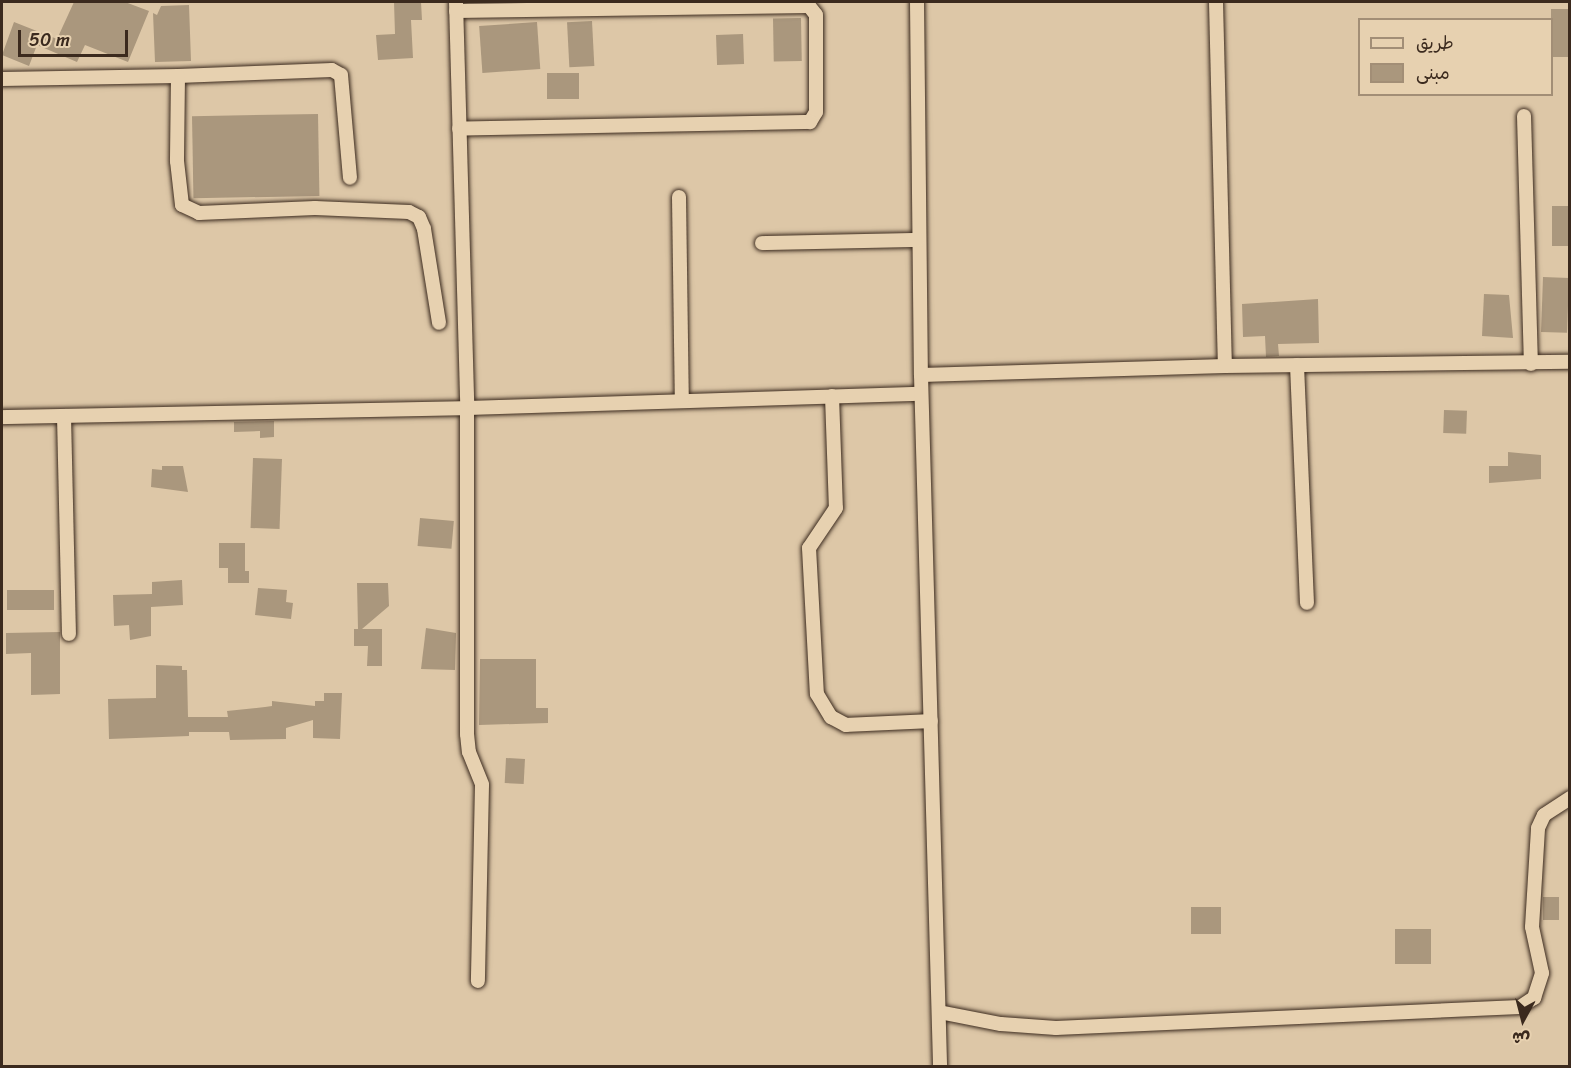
<!DOCTYPE html>
<html>
<head>
<meta charset="utf-8">
<style>
  body { margin:0 }
  #map { position:relative; width:1571px; height:1068px; overflow:hidden; background:#ddc7a7; font-family:Sriracha,"Playpen Sans Arabic",sans-serif }
  div>[style] { position:absolute }
  .building>* { inset:0; background:#aa977d; transform-origin:0 0 }
  .roads { filter:drop-shadow(0 0 2px #3b2a1e) drop-shadow(0 0 2px #3b2a1e) }
  .street>* { height:14px; margin:-7px; padding:0 7px; transform-origin:7px; border-radius:7px; background:#e7d1b0 }
  span { translate:-50% -50%; white-space:nowrap; text-align:center; line-height:1.15; -webkit-text-stroke:4.5px #e7d1b0; paint-order:stroke }
  .frame { position:absolute; inset:0; border:3px solid #3b2a1e; pointer-events:none }
  .legend { position:absolute; left:1358px; top:18px; width:195px; height:78px; box-sizing:border-box; background:#e7d1b0; border:2px solid #a28e76; margin:0; padding:8px 10px; list-style:none; font-size:18px; color:#3b2a1e }
  .legend li { display:flex; align-items:center; gap:12px; height:30px }
  .legend b { width:30px; border:2px solid #a28e76 }
  .north { position:absolute; left:1493px; top:990px; width:60px; height:60px; -webkit-text-stroke:4px #e7d1b0; paint-order:stroke; rotate:187deg; font-size:16px; font-weight:700; line-height:24px; text-align:center; color:#3b2a1e }
  .north::after { content:''; display:block; margin:auto; width:21px; height:27px; background:#3b2a1e; clip-path:polygon(50% 0,100% 100%,50% 72%,0 100%) }
  .scale { position:absolute; left:18px; top:30px; width:110px; height:27px; box-sizing:border-box; border:3px solid #3b2a1e; border-top:0; padding-left:8px; font-size:18px; line-height:21px; white-space:nowrap; color:#3b2a1e; -webkit-text-stroke:4px #e7d1b0; paint-order:stroke }
</style>
</head>
<body>
<div id="map">
  <div class="building">
    <i style="clip-path:polygon(74px 2px,125px 2px,149px 11px,128px 62px,85px 45px,77px 62px,37px 45px,29px 66px,2px 55px,14px 22px,57px 39px)"></i>
    <i style="clip-path:polygon(394px 2px,421px 2px,422px 20px,411px 20px,413px 58px,378px 60px,376px 35px,395px 34px)"></i>
    <i style="clip-path:polygon(189px 5px,191px 61px,155px 62px,153px 13px,157px 15px,161px 6px)"></i>
    <i style="left:1569px;top:9px;width:48px;height:18px;rotate:90deg"></i>
    <i style="left:801px;top:18px;width:43px;height:28px;rotate:89deg"></i>
    <i style="left:592px;top:21px;width:45px;height:25px;rotate:87deg"></i>
    <i style="left:537px;top:22px;width:47px;height:58px;rotate:86deg"></i>
    <i style="left:743px;top:34px;width:30px;height:27px;rotate:88deg"></i>
    <i style="left:547px;top:73px;width:32px;height:26px"></i>
    <i style="left:318px;top:114px;width:82px;height:126px;rotate:89deg"></i>
    <i style="left:1552px;top:206px;width:17px;height:40px"></i>
    <i style="left:1543px;top:277px;width:26px;height:55px;rotate:2deg"></i>
    <i style="clip-path:polygon(1484px 294px,1509px 295px,1513px 338px,1482px 336px)"></i>
    <i style="clip-path:polygon(1318px 299px,1319px 343px,1278px 344px,1279px 356px,1266px 357px,1265px 336px,1243px 337px,1242px 304px)"></i>
    <i style="left:1444px;top:410px;width:23px;height:23px;rotate:2deg"></i>
    <i style="clip-path:polygon(274px 421px,274px 437px,260px 438px,260px 431px,234px 432px,234px 422px)"></i>
    <i style="clip-path:polygon(1508px 452px,1541px 455px,1541px 479px,1489px 483px,1489px 466px,1508px 466px)"></i>
    <i style="left:253px;top:458px;width:29px;height:70px;rotate:2deg"></i>
    <i style="clip-path:polygon(162px 466px,183px 466px,188px 492px,151px 487px,152px 469px,162px 470px)"></i>
    <i style="left:420px;top:518px;width:34px;height:28px;rotate:5deg"></i>
    <i style="clip-path:polygon(219px 543px,245px 543px,245px 571px,249px 571px,249px 583px,228px 583px,228px 568px,219px 568px)"></i>
    <i style="clip-path:polygon(182px 580px,183px 605px,151px 607px,151px 636px,130px 640px,129px 625px,114px 626px,113px 595px,152px 594px,152px 582px)"></i>
    <i style="clip-path:polygon(357px 583px,388px 583px,389px 606px,362px 629px,382px 629px,382px 666px,367px 666px,368px 646px,354px 646px,354px 629px,358px 629px)"></i>
    <i style="clip-path:polygon(258px 588px,287px 590px,286px 602px,293px 603px,291px 619px,255px 615px)"></i>
    <i style="left:7px;top:590px;width:47px;height:20px"></i>
    <i style="clip-path:polygon(426px 628px,456px 633px,455px 670px,421px 669px)"></i>
    <i style="clip-path:polygon(60px 632px,60px 694px,31px 695px,31px 653px,6px 654px,6px 633px)"></i>
    <i style="clip-path:polygon(480px 659px,536px 659px,536px 708px,548px 708px,548px 723px,479px 725px)"></i>
    <i style="clip-path:polygon(156px 665px,182px 666px,182px 670px,187px 670px,188px 717px,228px 717px,227px 711px,265px 707px,272px 706px,272px 701px,315px 706px,315px 701px,324px 701px,324px 693px,342px 693px,340px 739px,313px 738px,313px 720px,286px 728px,286px 739px,230px 740px,229px 732px,189px 732px,189px 736px,109px 739px,108px 699px,156px 698px)"></i>
    <i style="left:506px;top:758px;width:19px;height:25px;rotate:3deg"></i>
    <i style="left:1543px;top:897px;width:16px;height:23px"></i>
    <i style="left:1191px;top:907px;width:30px;height:27px"></i>
    <i style="left:1395px;top:929px;width:36px;height:35px"></i>
  </div>
  <div class="roads">
    <div class="street">
      <i style="left:456px;top:2px;width:406px;rotate:88.4deg"></i>
      <i style="left:467px;top:408px;width:454px;rotate:-1.8deg"></i>
      <i style="left:917px;top:2px;width:373px;rotate:89.4deg"></i>
      <i style="left:921px;top:375px;width:691px;rotate:88.42deg"></i>
      <i style="left:1216px;top:2px;width:364px;rotate:88.6deg"></i>
      <i style="left:456px;top:11px;width:353px;rotate:-0.8deg"></i>
      <i style="left:809px;top:6px;width:11px;rotate:52deg"></i>
      <i style="left:816px;top:15px;width:97px;rotate:90deg"></i>
      <i style="left:816px;top:112px;width:12px;rotate:121deg"></i>
      <i style="left:810px;top:122px;width:351px;rotate:178.9deg"></i>
      <i style="left:178px;top:76px;width:154px;rotate:-2.2deg"></i>
      <i style="left:332px;top:70px;width:10px;rotate:29deg"></i>
      <i style="left:341px;top:75px;width:103px;rotate:85deg"></i>
      <i style="left:2px;top:79px;width:176px;rotate:-1deg"></i>
      <i style="left:178px;top:76px;width:85px;rotate:90.7deg"></i>
      <i style="left:177px;top:161px;width:44px;rotate:83.5deg"></i>
      <i style="left:182px;top:205px;width:19px;rotate:25deg"></i>
      <i style="left:199px;top:213px;width:116px;rotate:-2.5deg"></i>
      <i style="left:315px;top:208px;width:94px;rotate:2.4deg"></i>
      <i style="left:409px;top:212px;width:11px;rotate:27deg"></i>
      <i style="left:419px;top:217px;width:13px;rotate:67deg"></i>
      <i style="left:424px;top:229px;width:95px;rotate:80.9deg"></i>
      <i style="left:1524px;top:116px;width:248px;rotate:88.4deg"></i>
      <i style="left:679px;top:197px;width:203px;rotate:89.2deg"></i>
      <i style="left:762px;top:243px;width:156px;rotate:-1.1deg"></i>
      <i style="left:1297px;top:365px;width:238px;rotate:87.6deg"></i>
      <i style="left:921px;top:375px;width:304px;rotate:-1.7deg"></i>
      <i style="left:1225px;top:366px;width:345px;rotate:-0.7deg"></i>
      <i style="left:832px;top:396px;width:112px;rotate:88deg"></i>
      <i style="left:836px;top:508px;width:48px;rotate:124deg"></i>
      <i style="left:809px;top:548px;width:146px;rotate:86.9deg"></i>
      <i style="left:817px;top:694px;width:27px;rotate:59deg"></i>
      <i style="left:831px;top:717px;width:17px;rotate:28deg"></i>
      <i style="left:846px;top:725px;width:85px;rotate:-2.7deg"></i>
      <i style="left:64px;top:416px;width:218px;rotate:88.7deg"></i>
      <i style="left:2px;top:417px;width:465px;rotate:-1.1deg"></i>
      <i style="left:467px;top:408px;width:326px;rotate:90deg"></i>
      <i style="left:467px;top:734px;width:18px;rotate:84deg"></i>
      <i style="left:469px;top:752px;width:35px;rotate:68deg"></i>
      <i style="left:482px;top:785px;width:196px;rotate:91.2deg"></i>
      <i style="left:939px;top:1012px;width:63px;rotate:11deg"></i>
      <i style="left:1001px;top:1024px;width:55px;rotate:4.2deg"></i>
      <i style="left:1056px;top:1028px;width:464px;rotate:-2.6deg"></i>
      <i style="left:1520px;top:1007px;width:17px;rotate:-33deg"></i>
      <i style="left:1534px;top:998px;width:26px;rotate:-72deg"></i>
      <i style="left:1542px;top:973px;width:47px;rotate:-102.3deg"></i>
      <i style="left:1532px;top:927px;width:99px;rotate:-86.5deg"></i>
      <i style="left:1538px;top:828px;width:14px;rotate:-65deg"></i>
      <i style="left:1544px;top:815px;width:31px;rotate:-33deg"></i>
    </div>
  </div>
  <div class="frame"></div>
  <ul class="legend">
  <li><b style="height:8px;background:#e7d1b0"></b>طريق</li>
  <li><b style="height:16px;background:#aa977d"></b>مبنى</li>
  </ul>
  <div class="north">ش</div>
  <div class="scale">50 m</div>
</div>
</body>
</html>
